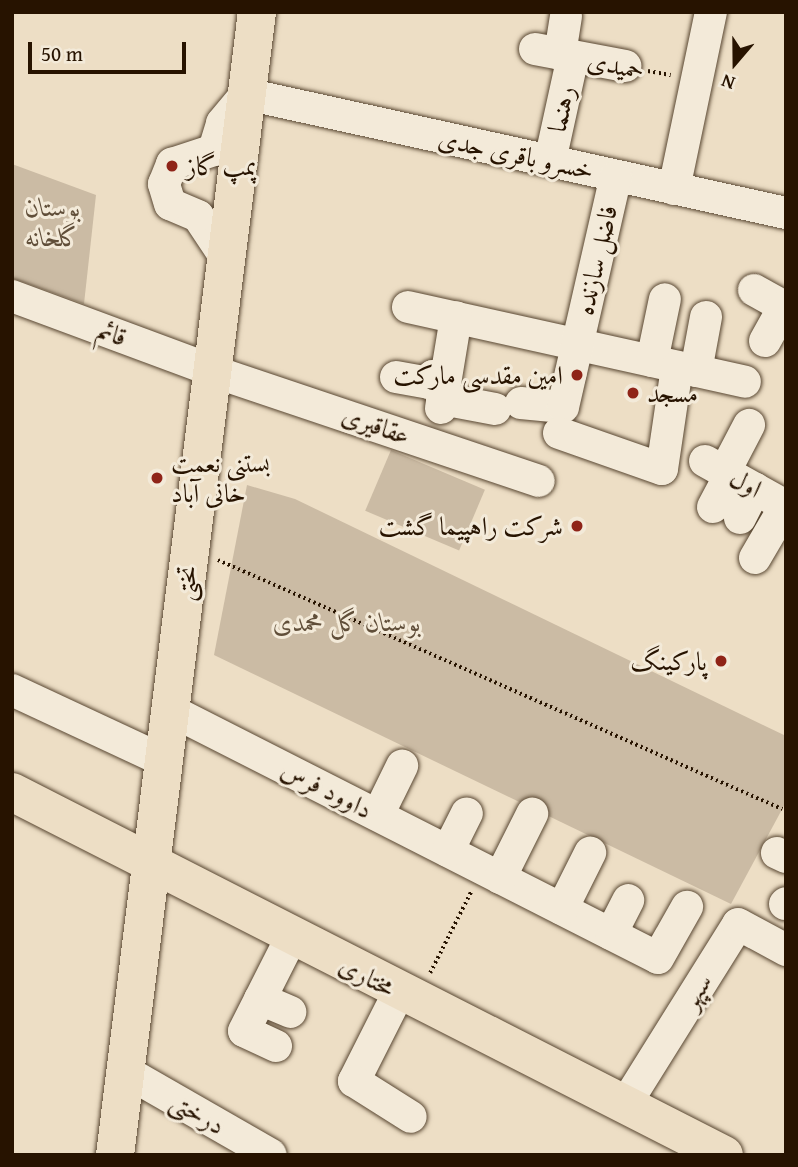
<!DOCTYPE html>
<html>
<head>
<meta charset="utf-8">
<style>
  body { margin:0 }
  #map { position:relative; width:798px; height:1167px; overflow:hidden; background:#eddec5; font-family:"Gentium Book Plus",Amiri,serif }
  div>[style] { position:absolute }
  .green>* { inset:0; background:#cbbba4; transform-origin:0 0 }
  .path>* { height:3.5px; margin-top:-1.75px; transform-origin:0; background:repeating-linear-gradient(90deg,#271300 0 2px,transparent 0 5.5px) }
  .roads { filter:drop-shadow(0 0 2px #584631) drop-shadow(0 0 2px #584631) }
  .minor>* { height:32px; margin:-16px; padding:0 16px; transform-origin:16px; border-radius:16px; background:#f3ead9 }
  .major>* { height:38px; margin:-19px; padding:0 19px; transform-origin:19px; border-radius:19px; background:#eddec5 }
  .dots>* { width:19px; height:19px; translate:-50% -50%; box-sizing:border-box; border:4px solid #f3ead9; border-radius:50% }
  span { translate:-50% -50%; white-space:nowrap; text-align:center; line-height:1.15; -webkit-text-stroke:6px #f3ead9; paint-order:stroke }
  .street-label { font-size:26px; color:#271300 }
  .poi-label { font-size:26px; color:#271300 }
  .left { translate:0 -50%; text-align:left }
  .right { translate:-100% -50%; text-align:right }
  .park-label { font-size:26px; color:#604e39; font-style:italic }
  .frame { position:absolute; inset:0; border:14px solid #271300; pointer-events:none }
  .north { position:absolute; left:700px; top:28px; width:70px; height:70px; -webkit-text-stroke:5px #f3ead9; paint-order:stroke; rotate:200deg; font-size:19px; font-weight:700; line-height:28px; text-align:center; color:#271300 }
  .north::after { content:''; display:block; margin:auto; width:24px; height:32px; background:#271300; clip-path:polygon(50% 0,100% 100%,50% 72%,0 100%) }
  .scale { position:absolute; left:28px; top:42px; width:158px; height:32px; box-sizing:border-box; border:4px solid #271300; border-top:0; padding-left:9px; font-size:21px; line-height:24px; white-space:nowrap; color:#271300; -webkit-text-stroke:5px #f3ead9; paint-order:stroke }
</style>
</head>
<body>
<div id="map">
  <div class="green">
    <i style="clip-path:polygon(12px 164px,96px 195px,84px 304px,12px 278px)"></i>
    <i style="left:391px;top:450px;width:102px;height:66px;rotate:23deg"></i>
    <i style="clip-path:polygon(247px 485px,295px 499px,786px 736px,786px 802px,731px 904px,214px 655px)"></i>
  </div>
  <div class="path">
    <i style="left:648px;top:71px;width:23px;rotate:10deg"></i>
    <i style="left:218px;top:560px;width:617px;rotate:23.82deg"></i>
    <i style="left:430px;top:973px;width:91px;rotate:-63.2deg"></i>
  </div>
  <div class="roads">
    <div class="minor">
      <i style="left:535px;top:49px;width:92px;rotate:10.7deg"></i>
      <i style="left:560px;top:54px;width:38px;rotate:-81deg"></i>
      <i style="left:550px;top:161px;width:107px;rotate:-77.6deg"></i>
      <i style="left:674px;top:189px;width:181px;rotate:-78.2deg"></i>
      <i style="left:226px;top:258px;width:50px;rotate:-123.7deg"></i>
      <i style="left:198px;top:216px;width:30px;rotate:-157deg"></i>
      <i style="left:170px;top:204px;width:21px;rotate:-107deg"></i>
      <i style="left:164px;top:184px;width:22px;rotate:-68deg"></i>
      <i style="left:172px;top:164px;width:44px;rotate:-18.4deg"></i>
      <i style="left:214px;top:150px;width:28px;rotate:-73deg"></i>
      <i style="left:222px;top:123px;width:38px;rotate:-50deg"></i>
      <i style="left:246px;top:94px;width:553px;rotate:12.43deg"></i>
      <i style="left:754px;top:290px;width:37px;rotate:29deg"></i>
      <i style="left:12px;top:296px;width:226px;rotate:20.4deg"></i>
      <i style="left:224px;top:375px;width:332px;rotate:18.6deg"></i>
      <i style="left:408px;top:307px;width:345px;rotate:12.5deg"></i>
      <i style="left:765px;top:341px;width:39px;rotate:-61deg"></i>
      <i style="left:652px;top:361px;width:63px;rotate:-78.2deg"></i>
      <i style="left:696px;top:371px;width:55px;rotate:-79.5deg"></i>
      <i style="left:396px;top:377px;width:34px;rotate:10deg"></i>
      <i style="left:429px;top:383px;width:8px;rotate:-60deg"></i>
      <i style="left:433px;top:376px;width:12px;rotate:14deg"></i>
      <i style="left:442px;top:399px;width:54px;rotate:10.7deg"></i>
      <i style="left:521px;top:403px;width:42px;rotate:5.4deg"></i>
      <i style="left:563px;top:407px;width:237px;rotate:-77.1deg"></i>
      <i style="left:441px;top:408px;width:92px;rotate:-80.6deg"></i>
      <i style="left:559px;top:433px;width:109px;rotate:19.3deg"></i>
      <i style="left:662px;top:469px;width:103px;rotate:-81.6deg"></i>
      <i style="left:705px;top:461px;width:93px;rotate:29.1deg"></i>
      <i style="left:725px;top:471px;width:52px;rotate:-62.4deg"></i>
      <i style="left:713px;top:507px;width:36px;rotate:-62deg"></i>
      <i style="left:740px;top:518px;width:33px;rotate:-63deg"></i>
      <i style="left:755px;top:558px;width:61px;rotate:-59.7deg"></i>
      <i style="left:12px;top:690px;width:168px;rotate:25deg"></i>
      <i style="left:170px;top:710px;width:547px;rotate:26.94deg"></i>
      <i style="left:658px;top:958px;width:59px;rotate:-60.4deg"></i>
      <i style="left:378px;top:815px;width:55px;rotate:-63.9deg"></i>
      <i style="left:448px;top:851px;width:42px;rotate:-63.4deg"></i>
      <i style="left:777px;top:853px;width:10px;rotate:24deg"></i>
      <i style="left:500px;top:878px;width:72px;rotate:-63.4deg"></i>
      <i style="left:785px;top:904px;width:1px;rotate:-45deg"></i>
      <i style="left:562px;top:909px;width:63px;rotate:-63.4deg"></i>
      <i style="left:611px;top:934px;width:38px;rotate:-63deg"></i>
      <i style="left:399px;top:992px;width:100px;rotate:116.8deg"></i>
      <i style="left:354px;top:1081px;width:67px;rotate:32.3deg"></i>
      <i style="left:260px;top:999px;width:33px;rotate:23deg"></i>
      <i style="left:276px;top:1046px;width:35px;rotate:-155deg"></i>
      <i style="left:244px;top:1031px;width:104px;rotate:-63.2deg"></i>
      <i style="left:125px;top:1071px;width:168px;rotate:29.9deg"></i>
      <i style="left:625px;top:1105px;width:213px;rotate:-58deg"></i>
      <i style="left:738px;top:924px;width:55px;rotate:28.4deg"></i>
    </div>
    <div class="major">
      <i style="left:12px;top:792px;width:799px;rotate:27.01deg"></i>
      <i style="left:115px;top:1155px;width:1152px;rotate:-82.92deg"></i>
    </div>
  </div>
  <div class="dots">
    <i style="left:172px;top:166px;background:#8f2418"></i>
    <i style="left:577px;top:375px;background:#8f2418"></i>
    <i style="left:633px;top:393px;background:#8f2418"></i>
    <i style="left:157px;top:478px;background:#8f2418"></i>
    <i style="left:577px;top:526px;background:#8f2418"></i>
    <i style="left:721px;top:661px;background:#8f2418"></i>
  </div>
  <div class="street-label">
    <span style="left:616px;top:65px;rotate:11deg">حمیدی</span>
    <span style="left:561px;top:109px;rotate:-78deg">رهنما</span>
    <span style="left:516px;top:154px;rotate:12deg">خسرو باقری جدی</span>
    <span style="left:596px;top:260px;rotate:-77deg">فاضل سازنده</span>
    <span style="left:112px;top:333px;rotate:20deg">قائم</span>
    <span style="left:376px;top:425px;rotate:19deg">عقاقیری</span>
    <span style="left:746px;top:483px;rotate:29deg">اول</span>
    <span style="left:186px;top:583px;rotate:-83deg">تختی</span>
    <span style="left:327px;top:789px;rotate:27deg">داوود فرس</span>
    <span style="left:367px;top:976px;rotate:27deg">مختاری</span>
    <span style="left:696px;top:991px;rotate:-58deg">سپهر</span>
    <span style="left:198px;top:1113px;rotate:30deg">درختی</span>
  </div>
  <div class="poi-label">
    <span class="left" style="left:186px;top:166px">پمپ گاز</span>
    <span class="right" style="left:563px;top:375px">امین مقدسی مارکت</span>
    <span class="left" style="left:647px;top:393px">مسجد</span>
    <span class="left" style="left:171px;top:478px">بستنی نعمت<br>خانی آباد</span>
    <span class="right" style="left:563px;top:526px">شركت راهپيما گشت</span>
    <span class="right" style="left:707px;top:661px">پارکینگ</span>
  </div>
  <div class="park-label">
    <span style="left:53px;top:222px">بوستان<br>گلخانه</span>
    <span style="left:347px;top:622px">بوستان گل محمدی</span>
  </div>
  <div class="frame"></div>
  <div class="north">N</div>
  <div class="scale">50 m</div>
</div>
</body>
</html>
